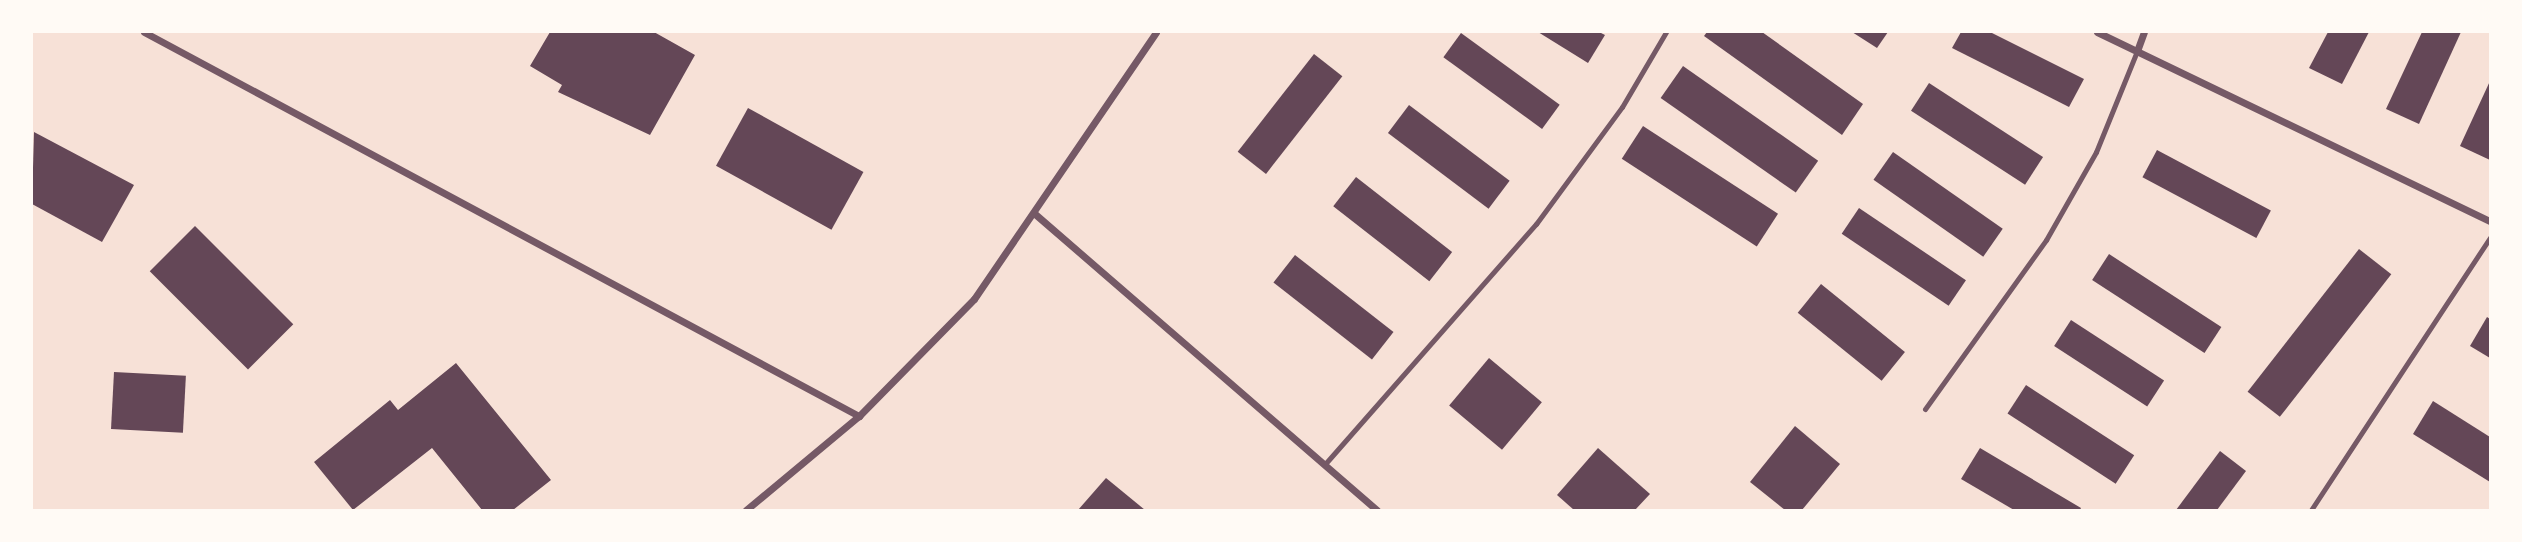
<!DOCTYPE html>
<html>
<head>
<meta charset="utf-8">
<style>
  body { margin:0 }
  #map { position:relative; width:2522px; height:542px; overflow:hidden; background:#f7e1d7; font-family:"Noto Sans",sans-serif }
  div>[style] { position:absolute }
  .building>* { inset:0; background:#644757; transform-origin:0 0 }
  .service>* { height:5px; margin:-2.5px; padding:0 2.5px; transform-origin:2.5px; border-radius:2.5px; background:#755966 }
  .minor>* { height:7px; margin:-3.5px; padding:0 3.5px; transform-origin:3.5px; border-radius:3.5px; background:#755966 }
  span { translate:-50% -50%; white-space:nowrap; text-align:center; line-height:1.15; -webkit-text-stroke:6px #fffaf5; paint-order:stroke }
  .frame { position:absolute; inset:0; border:33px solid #fffaf5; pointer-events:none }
</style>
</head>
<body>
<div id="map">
  <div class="building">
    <i style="clip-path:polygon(550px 32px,654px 32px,695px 55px,650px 135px,558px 92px,562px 85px,530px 66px)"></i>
    <i style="clip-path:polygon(1538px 32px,1599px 32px,1605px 35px,1588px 63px)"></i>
    <i style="clip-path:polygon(1707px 32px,1762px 32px,1863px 104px,1842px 135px,1704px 36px)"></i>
    <i style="clip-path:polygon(1852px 32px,1888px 32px,1877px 48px)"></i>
    <i style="clip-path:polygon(1961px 32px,1990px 32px,2084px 79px,2069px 107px,1952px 48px)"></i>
    <i style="clip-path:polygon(2328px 32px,2369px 32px,2342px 84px,2309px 68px)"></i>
    <i style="clip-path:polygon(2422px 32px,2461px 32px,2419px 124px,2386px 109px)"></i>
    <i style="left:1461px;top:33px;width:122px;height:30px;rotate:36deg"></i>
    <i style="left:1314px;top:54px;width:36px;height:124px;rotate:38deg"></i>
    <i style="left:1683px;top:66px;width:165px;height:39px;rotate:35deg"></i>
    <i style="clip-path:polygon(2490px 81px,2490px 160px,2460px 146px)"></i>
    <i style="left:1929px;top:83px;width:136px;height:33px;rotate:33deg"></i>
    <i style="left:1409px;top:105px;width:126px;height:35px;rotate:37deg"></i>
    <i style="left:748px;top:108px;width:132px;height:66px;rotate:29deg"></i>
    <i style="left:1643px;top:126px;width:161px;height:39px;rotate:33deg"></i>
    <i style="clip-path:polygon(34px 132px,134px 185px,102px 242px,32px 204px)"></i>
    <i style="left:2157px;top:150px;width:129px;height:31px;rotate:28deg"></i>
    <i style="left:1893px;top:152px;width:134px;height:34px;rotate:35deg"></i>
    <i style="left:1356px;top:177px;width:122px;height:37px;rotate:38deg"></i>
    <i style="left:1859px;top:208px;width:129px;height:31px;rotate:34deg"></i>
    <i style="left:195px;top:226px;width:139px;height:64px;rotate:45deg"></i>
    <i style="left:2359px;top:249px;width:41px;height:181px;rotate:38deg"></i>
    <i style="left:2109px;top:254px;width:134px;height:31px;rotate:33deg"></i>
    <i style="left:1295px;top:255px;width:125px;height:35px;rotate:38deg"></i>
    <i style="left:1821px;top:284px;width:108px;height:37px;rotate:39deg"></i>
    <i style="clip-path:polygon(2487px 317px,2490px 319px,2490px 358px,2470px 346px)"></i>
    <i style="left:2071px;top:320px;width:111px;height:31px;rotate:33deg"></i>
    <i style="left:1489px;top:358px;width:69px;height:62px;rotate:40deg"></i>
    <i style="clip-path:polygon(456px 363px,551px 480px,513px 510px,482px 510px,432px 448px,353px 510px,314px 462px,390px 400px,398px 410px)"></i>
    <i style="left:114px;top:372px;width:72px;height:57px;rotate:3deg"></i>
    <i style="left:2026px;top:385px;width:129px;height:34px;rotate:33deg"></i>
    <i style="clip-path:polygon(2433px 401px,2490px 437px,2490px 482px,2413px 434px)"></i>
    <i style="clip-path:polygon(1795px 426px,1840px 464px,1802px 510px,1785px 510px,1750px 482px)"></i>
    <i style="clip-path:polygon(1598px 448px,1650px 494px,1635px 510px,1574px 510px,1557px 495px)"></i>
    <i style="clip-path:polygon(1980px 448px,2081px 508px,2080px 510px,2014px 510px,1961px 479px)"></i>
    <i style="clip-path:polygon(2220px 451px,2246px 471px,2217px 510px,2176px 510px)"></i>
    <i style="clip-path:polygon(1106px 478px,1145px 510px,1078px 510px)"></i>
  </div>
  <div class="service">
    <i style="left:1925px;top:409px;width:208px;rotate:-54.4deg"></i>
    <i style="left:2046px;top:240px;width:101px;rotate:-60.4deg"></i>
    <i style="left:2096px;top:152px;width:109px;rotate:-67.9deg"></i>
    <i style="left:1325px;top:464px;width:320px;rotate:-48.7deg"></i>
    <i style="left:1536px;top:224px;width:145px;rotate:-53.7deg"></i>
    <i style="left:1622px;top:107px;width:87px;rotate:-59.6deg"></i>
    <i style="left:2311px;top:510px;width:326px;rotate:-56.7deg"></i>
  </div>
  <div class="minor">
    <i style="left:144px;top:32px;width:812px;rotate:28.24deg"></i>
    <i style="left:2097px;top:32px;width:436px;rotate:25.7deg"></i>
    <i style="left:2137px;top:51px;width:20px;rotate:-70deg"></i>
    <i style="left:1035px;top:214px;width:452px;rotate:40.9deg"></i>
    <i style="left:746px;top:510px;width:147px;rotate:-39.8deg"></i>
    <i style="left:859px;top:416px;width:164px;rotate:-45.5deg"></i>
    <i style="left:974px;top:299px;width:323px;rotate:-55.7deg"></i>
  </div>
  <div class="frame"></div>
</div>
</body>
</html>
